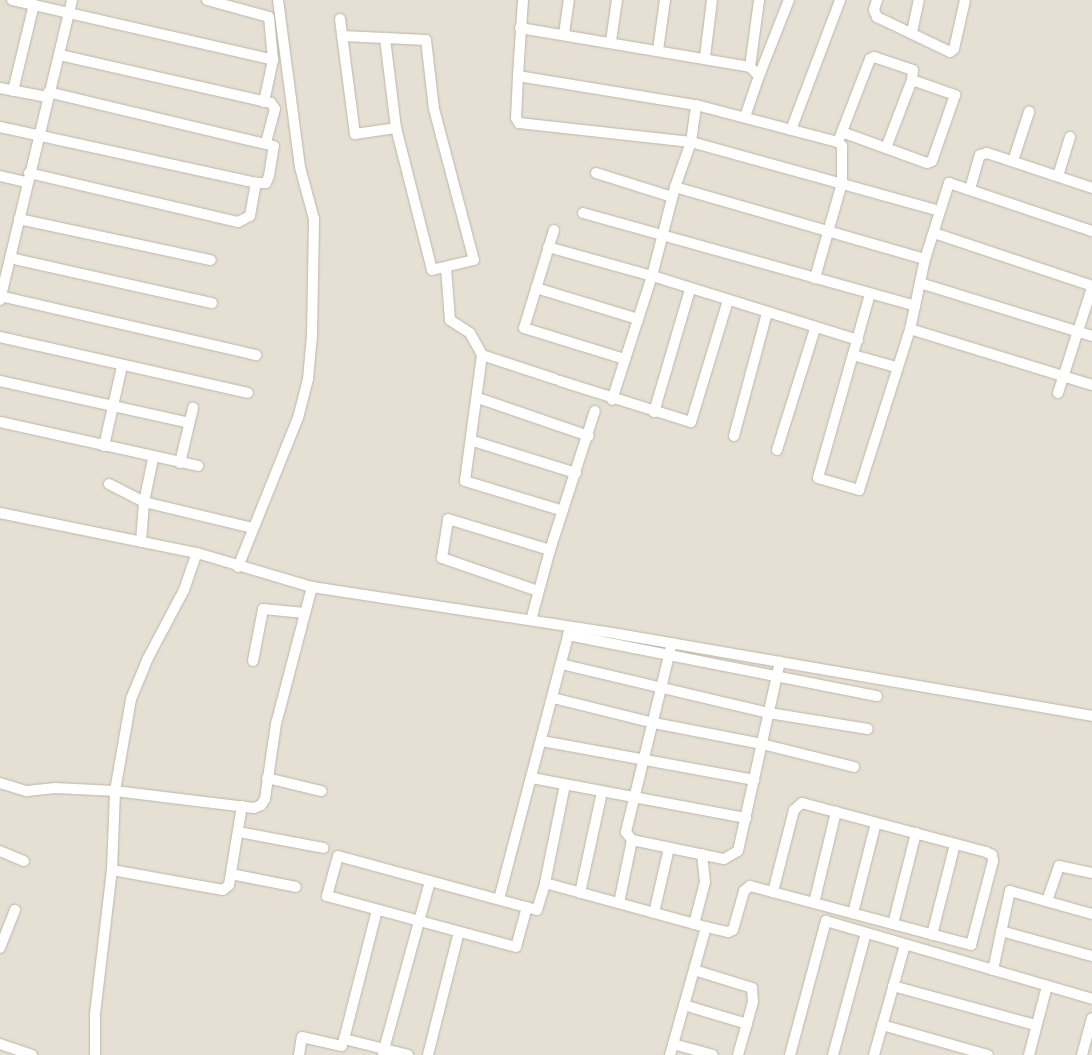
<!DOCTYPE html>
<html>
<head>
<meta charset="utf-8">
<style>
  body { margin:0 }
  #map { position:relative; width:1092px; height:1055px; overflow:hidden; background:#f1eee5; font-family:"DejaVu Sans",sans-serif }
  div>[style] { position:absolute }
  .residential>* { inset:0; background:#e5e0d3; transform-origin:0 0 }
  .roads { filter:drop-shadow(0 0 1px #bcb6a8) drop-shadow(0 0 1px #bcb6a8) }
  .street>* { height:10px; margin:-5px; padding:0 5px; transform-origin:5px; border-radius:5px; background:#fff }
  span { translate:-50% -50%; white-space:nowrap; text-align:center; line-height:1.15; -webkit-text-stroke:4px #fff; paint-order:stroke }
</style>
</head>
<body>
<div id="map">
  <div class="residential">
    <i style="left:0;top:0;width:1092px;height:1055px"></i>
  </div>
  <div class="roads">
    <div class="street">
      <i style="left:12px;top:0;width:268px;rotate:12.9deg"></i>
      <i style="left:273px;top:60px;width:43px;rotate:102.1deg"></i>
      <i style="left:207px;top:0;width:64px;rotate:15.3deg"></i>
      <i style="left:269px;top:17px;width:43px;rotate:84.7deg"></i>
      <i style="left:523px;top:0;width:76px;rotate:93.8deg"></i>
      <i style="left:518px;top:76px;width:180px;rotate:9.3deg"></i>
      <i style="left:696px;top:105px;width:147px;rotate:14.6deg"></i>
      <i style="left:838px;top:142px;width:6px;rotate:45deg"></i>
      <i style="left:842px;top:146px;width:37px;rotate:90deg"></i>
      <i style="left:842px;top:183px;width:99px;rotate:105.9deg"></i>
      <i style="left:877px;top:0;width:10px;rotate:107deg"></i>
      <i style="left:874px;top:10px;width:8px;rotate:67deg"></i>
      <i style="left:877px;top:17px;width:81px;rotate:25.6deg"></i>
      <i style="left:950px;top:52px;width:5px;rotate:-37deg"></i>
      <i style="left:954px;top:49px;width:50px;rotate:-77.3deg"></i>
      <i style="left:340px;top:19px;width:116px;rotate:82.6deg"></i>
      <i style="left:355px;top:134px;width:41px;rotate:-8.3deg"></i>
      <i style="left:520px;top:28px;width:233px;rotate:9.6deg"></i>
      <i style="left:750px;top:67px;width:13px;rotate:45deg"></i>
      <i style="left:759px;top:76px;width:43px;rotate:108.9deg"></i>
      <i style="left:912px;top:32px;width:33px;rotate:-78deg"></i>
      <i style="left:564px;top:34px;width:34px;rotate:-82deg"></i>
      <i style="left:342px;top:36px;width:43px;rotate:2.7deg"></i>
      <i style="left:385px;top:38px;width:41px;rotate:2.8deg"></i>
      <i style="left:426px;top:40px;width:69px;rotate:83.4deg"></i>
      <i style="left:434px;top:109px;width:156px;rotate:75.2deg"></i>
      <i style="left:474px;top:260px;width:43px;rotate:166.6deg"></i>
      <i style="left:432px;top:270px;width:146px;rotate:-104.2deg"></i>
      <i style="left:396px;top:128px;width:91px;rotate:-97deg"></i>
      <i style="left:611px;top:41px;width:41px;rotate:-81.7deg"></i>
      <i style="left:658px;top:50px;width:50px;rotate:-82deg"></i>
      <i style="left:60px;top:55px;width:216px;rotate:12.8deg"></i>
      <i style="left:271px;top:103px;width:7px;rotate:56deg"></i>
      <i style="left:275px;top:109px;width:35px;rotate:105deg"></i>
      <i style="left:705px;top:57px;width:57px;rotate:-83deg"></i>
      <i style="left:750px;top:67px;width:68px;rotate:-82.3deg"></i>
      <i style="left:518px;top:76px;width:42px;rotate:92.7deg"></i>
      <i style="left:516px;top:118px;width:6px;rotate:59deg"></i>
      <i style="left:519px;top:123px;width:173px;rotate:6.3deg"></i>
      <i style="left:691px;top:142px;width:37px;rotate:-82deg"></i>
      <i style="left:759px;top:76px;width:82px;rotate:-68.5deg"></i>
      <i style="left:0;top:88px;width:48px;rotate:10.8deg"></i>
      <i style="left:13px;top:91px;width:89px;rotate:-76.4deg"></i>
      <i style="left:0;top:127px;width:262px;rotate:12.3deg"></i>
      <i style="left:256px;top:183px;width:10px"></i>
      <i style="left:266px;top:183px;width:8px;rotate:-67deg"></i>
      <i style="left:269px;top:176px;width:30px;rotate:-81deg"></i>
      <i style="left:274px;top:146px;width:232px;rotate:-166.6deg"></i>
      <i style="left:791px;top:130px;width:139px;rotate:-69.3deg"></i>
      <i style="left:838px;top:142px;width:89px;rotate:-68.9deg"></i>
      <i style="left:870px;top:59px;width:4px;rotate:-27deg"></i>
      <i style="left:874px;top:57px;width:41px;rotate:18.4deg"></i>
      <i style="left:913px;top:70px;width:10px;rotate:96deg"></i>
      <i style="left:912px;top:80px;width:46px;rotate:19.2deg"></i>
      <i style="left:955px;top:95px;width:70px;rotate:109.2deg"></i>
      <i style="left:932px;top:161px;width:5px;rotate:158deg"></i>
      <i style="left:927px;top:163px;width:90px;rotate:-160deg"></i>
      <i style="left:886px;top:148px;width:73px;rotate:-69.1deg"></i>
      <i style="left:1013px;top:161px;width:52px;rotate:-71.9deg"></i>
      <i style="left:29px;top:173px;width:215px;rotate:13.2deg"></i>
      <i style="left:238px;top:222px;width:13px;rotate:-27deg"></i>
      <i style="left:250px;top:216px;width:34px;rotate:-80deg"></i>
      <i style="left:596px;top:173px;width:80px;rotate:17.5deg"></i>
      <i style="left:0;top:176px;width:28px;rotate:13deg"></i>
      <i style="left:1058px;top:176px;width:41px;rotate:-72.9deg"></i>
      <i style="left:675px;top:187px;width:260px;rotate:16.1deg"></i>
      <i style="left:970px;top:189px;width:35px;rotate:-74deg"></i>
      <i style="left:980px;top:155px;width:7px;rotate:-16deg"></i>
      <i style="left:987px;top:153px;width:111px;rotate:18.4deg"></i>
      <i style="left:583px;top:213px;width:345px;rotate:15.6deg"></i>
      <i style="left:915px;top:306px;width:48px;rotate:-78deg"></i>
      <i style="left:925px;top:259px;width:80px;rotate:-72.5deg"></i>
      <i style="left:949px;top:183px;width:151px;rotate:18.6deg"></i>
      <i style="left:19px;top:219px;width:196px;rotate:12.1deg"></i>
      <i style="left:554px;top:230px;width:102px;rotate:107deg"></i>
      <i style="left:524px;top:328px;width:106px;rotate:17.1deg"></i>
      <i style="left:934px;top:233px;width:167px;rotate:18.5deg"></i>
      <i style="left:548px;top:247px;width:108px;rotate:15.6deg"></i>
      <i style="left:652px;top:276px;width:130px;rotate:107.9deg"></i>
      <i style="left:10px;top:258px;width:207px;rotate:12.6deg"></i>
      <i style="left:446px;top:268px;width:52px;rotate:85.6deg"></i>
      <i style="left:450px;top:320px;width:24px;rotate:33deg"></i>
      <i style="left:470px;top:333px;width:25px;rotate:61deg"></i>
      <i style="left:920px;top:283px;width:180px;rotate:17.1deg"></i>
      <i style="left:536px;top:288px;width:107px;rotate:16.9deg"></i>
      <i style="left:870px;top:294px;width:191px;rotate:105.8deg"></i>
      <i style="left:818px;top:478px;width:43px;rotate:16.3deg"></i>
      <i style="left:859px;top:490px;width:169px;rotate:-72.4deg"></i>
      <i style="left:0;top:296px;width:263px;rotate:13deg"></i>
      <i style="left:0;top:300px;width:309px;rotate:-76.5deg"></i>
      <i style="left:915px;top:306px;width:24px;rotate:102deg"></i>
      <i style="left:910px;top:329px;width:190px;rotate:17.1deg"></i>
      <i style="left:0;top:337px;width:254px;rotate:12.7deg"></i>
      <i style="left:858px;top:340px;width:216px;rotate:-162.7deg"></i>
      <i style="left:652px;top:276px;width:92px;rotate:-75.5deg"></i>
      <i style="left:675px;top:187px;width:48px;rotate:-70.4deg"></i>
      <i style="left:691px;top:142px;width:257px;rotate:15.5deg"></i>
      <i style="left:853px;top:355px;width:45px;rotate:15.6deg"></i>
      <i style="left:555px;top:379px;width:77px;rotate:-161.8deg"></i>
      <i style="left:482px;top:355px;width:127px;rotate:97.7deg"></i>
      <i style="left:465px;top:481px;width:102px;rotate:17deg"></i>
      <i style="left:0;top:381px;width:194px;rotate:12.5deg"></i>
      <i style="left:560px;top:381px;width:137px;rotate:17.4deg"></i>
      <i style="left:691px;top:422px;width:127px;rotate:-73.1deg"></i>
      <i style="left:1058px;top:393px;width:110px;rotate:-72.1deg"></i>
      <i style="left:478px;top:398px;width:117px;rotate:18.9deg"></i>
      <i style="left:654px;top:412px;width:127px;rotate:-73.6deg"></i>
      <i style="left:0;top:422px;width:203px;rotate:12.5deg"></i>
      <i style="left:734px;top:436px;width:127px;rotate:-75deg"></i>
      <i style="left:473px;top:441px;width:108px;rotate:17.3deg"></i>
      <i style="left:104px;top:446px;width:82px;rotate:-77.3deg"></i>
      <i style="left:777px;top:450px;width:127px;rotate:-72.6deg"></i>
      <i style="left:180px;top:463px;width:57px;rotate:-76.7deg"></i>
      <i style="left:109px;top:484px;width:39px;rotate:27deg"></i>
      <i style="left:144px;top:502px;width:111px;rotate:13.5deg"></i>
      <i style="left:0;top:513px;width:201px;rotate:11.5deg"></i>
      <i style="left:197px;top:553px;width:120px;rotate:16.5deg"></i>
      <i style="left:312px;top:587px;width:310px;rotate:8.7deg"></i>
      <i style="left:618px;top:634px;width:481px;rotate:9.8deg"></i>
      <i style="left:141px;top:542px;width:40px;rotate:-85.7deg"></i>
      <i style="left:144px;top:502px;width:44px;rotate:-78.2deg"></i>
      <i style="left:238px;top:567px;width:161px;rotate:-68.1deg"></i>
      <i style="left:298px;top:418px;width:40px;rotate:-75.6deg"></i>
      <i style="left:308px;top:379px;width:43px;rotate:-84.7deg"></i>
      <i style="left:312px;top:336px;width:117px;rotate:-89deg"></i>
      <i style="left:314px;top:219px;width:54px;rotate:-105.1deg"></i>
      <i style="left:300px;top:167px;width:168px;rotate:-97.5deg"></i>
      <i style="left:538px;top:591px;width:102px;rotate:-161deg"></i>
      <i style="left:442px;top:558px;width:39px;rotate:-81deg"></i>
      <i style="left:448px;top:519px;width:107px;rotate:16.9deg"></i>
      <i style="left:531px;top:620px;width:73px;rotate:-74.8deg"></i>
      <i style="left:550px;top:550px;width:146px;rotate:-72.1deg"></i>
      <i style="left:568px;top:635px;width:315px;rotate:11.2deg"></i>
      <i style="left:672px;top:643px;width:195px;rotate:103.7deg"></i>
      <i style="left:626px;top:832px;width:10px;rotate:53deg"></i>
      <i style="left:632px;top:840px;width:94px;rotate:11.7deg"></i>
      <i style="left:724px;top:859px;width:16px;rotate:-30deg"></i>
      <i style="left:738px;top:851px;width:194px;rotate:-77.5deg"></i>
      <i style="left:253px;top:661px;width:53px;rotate:-79.1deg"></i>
      <i style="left:263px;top:609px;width:42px;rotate:5.4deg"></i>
      <i style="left:561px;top:664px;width:214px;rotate:13.3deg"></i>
      <i style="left:769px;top:713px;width:100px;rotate:9.2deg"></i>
      <i style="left:553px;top:698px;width:104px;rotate:13.9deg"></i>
      <i style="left:654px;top:723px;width:110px;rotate:11deg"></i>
      <i style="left:762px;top:744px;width:95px;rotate:14deg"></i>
      <i style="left:542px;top:741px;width:216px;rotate:10.4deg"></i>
      <i style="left:267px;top:778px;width:56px;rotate:13.5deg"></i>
      <i style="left:532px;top:778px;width:218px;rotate:10.6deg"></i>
      <i style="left:0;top:783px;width:28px;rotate:17deg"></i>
      <i style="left:27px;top:791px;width:28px;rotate:-6deg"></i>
      <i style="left:55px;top:788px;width:60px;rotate:2.9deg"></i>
      <i style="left:115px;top:791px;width:140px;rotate:7deg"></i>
      <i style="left:254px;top:808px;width:8px;rotate:-23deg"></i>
      <i style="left:261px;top:805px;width:7px;rotate:-56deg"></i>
      <i style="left:265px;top:799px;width:76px;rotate:-81.7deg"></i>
      <i style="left:276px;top:724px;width:142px;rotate:-75.3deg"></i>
      <i style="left:239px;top:832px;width:86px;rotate:10.7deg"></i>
      <i style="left:0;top:851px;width:26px;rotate:23deg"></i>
      <i style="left:112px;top:870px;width:113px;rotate:10.2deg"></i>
      <i style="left:223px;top:890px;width:8px;rotate:-40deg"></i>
      <i style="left:229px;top:885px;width:80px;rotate:-80.7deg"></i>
      <i style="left:231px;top:874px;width:66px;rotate:11.3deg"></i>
      <i style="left:545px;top:883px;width:100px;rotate:-78.5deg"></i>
      <i style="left:580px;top:893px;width:103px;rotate:-77.7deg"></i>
      <i style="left:499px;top:899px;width:279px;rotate:-75.3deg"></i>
      <i style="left:1047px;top:901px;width:37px;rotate:-71deg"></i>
      <i style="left:1059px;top:866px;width:34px;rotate:12deg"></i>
      <i style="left:619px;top:903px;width:64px;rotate:-78.3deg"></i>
      <i style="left:814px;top:903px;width:94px;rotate:-76.4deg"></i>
      <i style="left:527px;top:907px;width:41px;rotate:105.4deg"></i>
      <i style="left:516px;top:947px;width:196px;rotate:-164.9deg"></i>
      <i style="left:327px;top:896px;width:41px;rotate:-74.6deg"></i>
      <i style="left:338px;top:856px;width:206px;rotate:15.2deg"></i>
      <i style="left:537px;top:910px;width:28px;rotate:-73deg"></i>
      <i style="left:545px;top:883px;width:167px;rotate:15.3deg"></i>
      <i style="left:706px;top:927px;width:133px;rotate:105.7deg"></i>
      <i style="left:377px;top:910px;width:133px;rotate:104.3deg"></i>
      <i style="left:344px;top:1039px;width:66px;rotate:14deg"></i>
      <i style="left:654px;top:913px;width:67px;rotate:-77deg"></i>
      <i style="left:853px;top:913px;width:93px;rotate:-75.7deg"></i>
      <i style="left:694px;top:924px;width:43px;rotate:-75.3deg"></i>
      <i style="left:705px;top:882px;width:28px;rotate:-96deg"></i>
      <i style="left:893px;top:924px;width:94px;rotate:-75.8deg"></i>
      <i style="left:706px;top:927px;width:23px;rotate:13deg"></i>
      <i style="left:728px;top:932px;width:5px;rotate:-22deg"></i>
      <i style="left:733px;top:930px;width:41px;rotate:-74.2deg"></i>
      <i style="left:744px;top:891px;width:8px;rotate:-40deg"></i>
      <i style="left:750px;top:886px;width:229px;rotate:14.9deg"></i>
      <i style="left:971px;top:945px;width:87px;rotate:-75.3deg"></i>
      <i style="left:993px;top:861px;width:6px;rotate:-99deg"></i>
      <i style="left:992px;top:855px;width:7px;rotate:-153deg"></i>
      <i style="left:986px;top:852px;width:190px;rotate:-165.1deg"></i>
      <i style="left:802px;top:803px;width:11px;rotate:139deg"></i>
      <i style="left:794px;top:810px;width:85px;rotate:104.4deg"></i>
      <i style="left:1001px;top:931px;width:94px;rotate:15.4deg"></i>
      <i style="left:932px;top:935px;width:94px;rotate:-75.8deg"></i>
      <i style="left:0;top:948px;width:41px;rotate:-68.5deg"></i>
      <i style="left:694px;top:970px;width:61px;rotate:17.2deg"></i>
      <i style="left:752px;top:988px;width:14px;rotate:86deg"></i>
      <i style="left:753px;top:1002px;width:55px;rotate:105.8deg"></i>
      <i style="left:993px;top:970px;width:81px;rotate:-77.9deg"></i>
      <i style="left:1010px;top:891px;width:85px;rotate:15.7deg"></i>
      <i style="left:893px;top:986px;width:148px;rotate:15.3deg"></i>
      <i style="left:684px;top:1005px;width:66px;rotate:16.8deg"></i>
      <i style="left:882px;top:1025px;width:110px;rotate:15.8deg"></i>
      <i style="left:0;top:1044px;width:34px;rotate:19deg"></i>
      <i style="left:673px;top:1044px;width:41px;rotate:15.4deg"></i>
      <i style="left:383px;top:1053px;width:178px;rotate:-74.7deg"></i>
      <i style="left:95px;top:1055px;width:41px;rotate:-90deg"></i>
      <i style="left:95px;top:1014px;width:145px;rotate:-83.3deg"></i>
      <i style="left:112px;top:870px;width:79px;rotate:-87.8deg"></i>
      <i style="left:115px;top:791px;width:93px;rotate:-80.1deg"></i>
      <i style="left:131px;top:699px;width:44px;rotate:-67.5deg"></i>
      <i style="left:148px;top:658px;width:77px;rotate:-62.1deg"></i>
      <i style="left:184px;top:590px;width:39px;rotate:-71deg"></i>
      <i style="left:299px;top:1055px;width:18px;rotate:-81deg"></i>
      <i style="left:302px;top:1037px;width:41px;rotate:12.7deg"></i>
      <i style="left:428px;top:1055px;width:127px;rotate:-75.9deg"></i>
      <i style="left:790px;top:1055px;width:139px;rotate:-75deg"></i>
      <i style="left:826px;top:921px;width:277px;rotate:16.3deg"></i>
      <i style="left:833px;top:1055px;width:126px;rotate:-74.9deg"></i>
      <i style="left:874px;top:1055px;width:114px;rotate:-74.3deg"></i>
      <i style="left:1029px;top:1055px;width:71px;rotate:-75.4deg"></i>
      <i style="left:1082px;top:1055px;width:38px;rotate:-75deg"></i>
    </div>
  </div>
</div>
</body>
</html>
